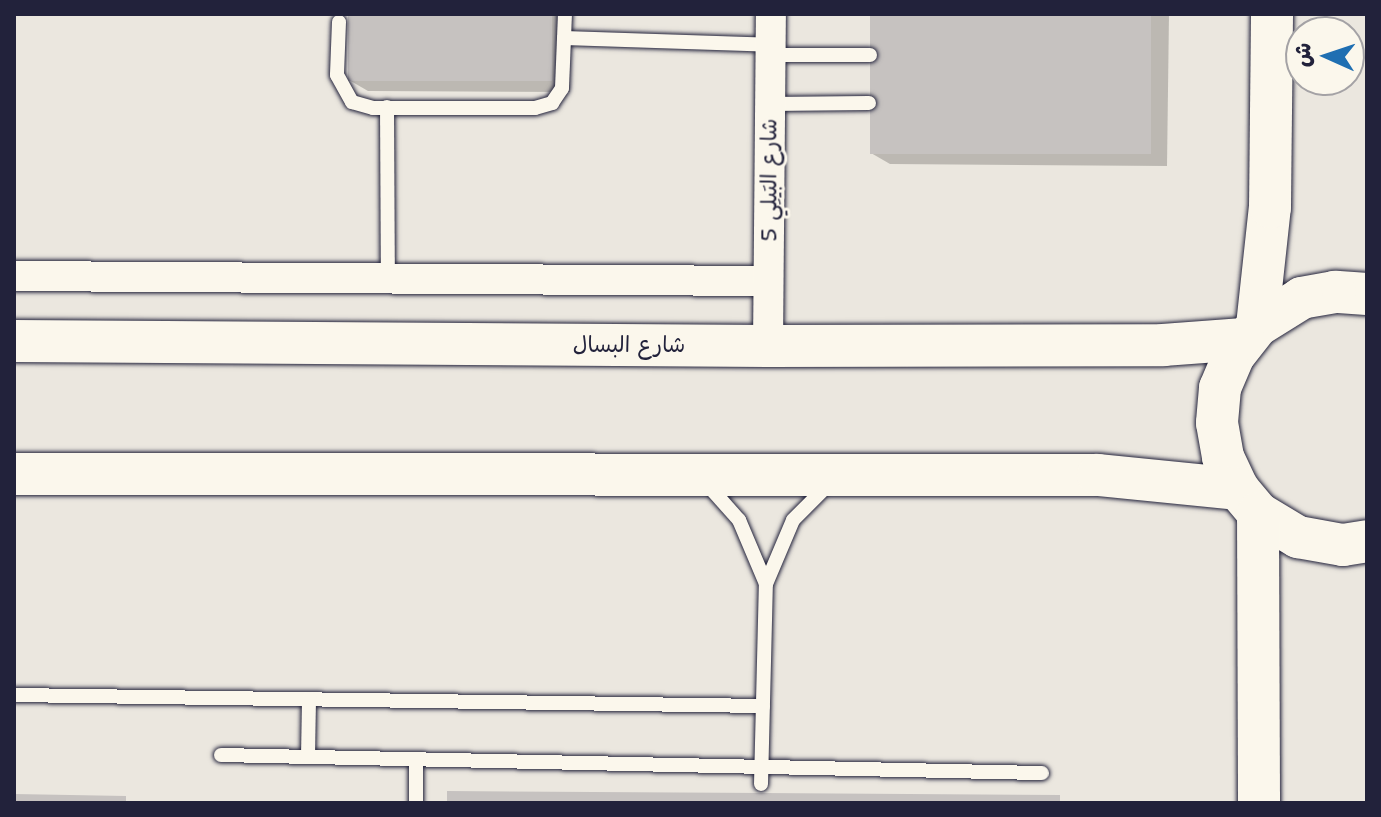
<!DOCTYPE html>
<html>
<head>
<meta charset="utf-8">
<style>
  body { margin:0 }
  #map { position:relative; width:1381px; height:817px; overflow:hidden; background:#fbf7ec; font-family:"Shantell Sans","Playpen Sans Arabic",sans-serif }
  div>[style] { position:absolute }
  .built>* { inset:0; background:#ebe7df }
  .shadow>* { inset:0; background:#0003 }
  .building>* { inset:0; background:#c6c2c0; transform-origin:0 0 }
  .roads { filter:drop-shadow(0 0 2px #22223b) drop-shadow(0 0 2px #22223b) }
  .lane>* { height:14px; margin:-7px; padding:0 7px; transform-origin:7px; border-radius:7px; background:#fbf7ec }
  .street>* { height:30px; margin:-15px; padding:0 15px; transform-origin:15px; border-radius:15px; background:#fbf7ec }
  .secondary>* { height:42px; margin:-21px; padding:0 21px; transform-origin:21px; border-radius:21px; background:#fbf7ec }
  span { translate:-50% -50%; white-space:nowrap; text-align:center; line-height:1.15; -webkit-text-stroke:6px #fbf7ec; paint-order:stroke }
  .street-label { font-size:22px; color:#22223b }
  .frame { position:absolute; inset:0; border:16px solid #22223b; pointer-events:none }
  .north { position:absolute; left:1285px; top:16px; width:80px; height:80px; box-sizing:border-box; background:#fbf7ec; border:2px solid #a4a2a5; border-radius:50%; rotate:273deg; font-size:22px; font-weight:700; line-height:32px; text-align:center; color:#22223b }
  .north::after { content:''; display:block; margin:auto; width:28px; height:36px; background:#1f6fb2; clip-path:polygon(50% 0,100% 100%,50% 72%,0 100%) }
</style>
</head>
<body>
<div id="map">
  <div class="built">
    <i style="clip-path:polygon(evenodd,14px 14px,1367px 14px,1367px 803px,14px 803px,14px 14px,1301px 32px,1349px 32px,1349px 80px,1301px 80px,1301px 32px)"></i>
  </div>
  <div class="shadow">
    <i style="clip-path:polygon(350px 14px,570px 14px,570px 92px,368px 91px,349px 80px)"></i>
    <i style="clip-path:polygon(872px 14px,1169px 14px,1167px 166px,890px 164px,871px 153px)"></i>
  </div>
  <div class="building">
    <i style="left:348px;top:14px;width:204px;height:67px"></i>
    <i style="left:870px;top:14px;width:281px;height:140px"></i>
    <i style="clip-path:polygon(447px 791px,1060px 795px,1060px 803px,447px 803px)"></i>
    <i style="clip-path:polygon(14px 794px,126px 796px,126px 803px,14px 803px)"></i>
  </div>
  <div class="roads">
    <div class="lane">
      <i style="left:339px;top:22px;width:53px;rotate:92.2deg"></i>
      <i style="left:337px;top:75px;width:31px;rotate:61deg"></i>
      <i style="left:352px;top:102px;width:22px;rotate:16deg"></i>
      <i style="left:373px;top:108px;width:162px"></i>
      <i style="left:535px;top:108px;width:18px;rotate:-16deg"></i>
      <i style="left:552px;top:103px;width:18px;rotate:-56deg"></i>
      <i style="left:562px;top:88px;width:74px;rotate:-87.7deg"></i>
      <i style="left:564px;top:38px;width:206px;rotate:1.9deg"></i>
      <i style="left:770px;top:55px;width:100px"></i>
      <i style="left:770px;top:104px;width:99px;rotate:-0.6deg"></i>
      <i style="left:387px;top:107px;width:172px;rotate:89.7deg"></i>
      <i style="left:706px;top:483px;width:50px;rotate:48.3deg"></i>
      <i style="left:739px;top:520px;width:69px;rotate:67.1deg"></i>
      <i style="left:14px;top:695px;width:749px;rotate:0.84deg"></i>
      <i style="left:221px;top:755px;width:821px;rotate:1.26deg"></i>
      <i style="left:308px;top:757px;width:58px;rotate:-89deg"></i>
      <i style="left:761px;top:784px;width:200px;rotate:-88.6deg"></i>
      <i style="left:766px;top:584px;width:69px;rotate:-67.1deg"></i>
      <i style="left:793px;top:520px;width:49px;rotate:-45deg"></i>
      <i style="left:416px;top:803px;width:44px;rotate:-90deg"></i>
    </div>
    <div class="street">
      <i style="left:14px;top:276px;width:754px;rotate:0.38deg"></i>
      <i style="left:768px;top:346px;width:332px;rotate:-89.5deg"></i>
    </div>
    <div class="secondary">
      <i style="left:1367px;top:294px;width:32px;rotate:-176deg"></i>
      <i style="left:1335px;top:292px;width:34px;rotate:170deg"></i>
      <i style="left:1302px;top:298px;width:53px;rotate:148.1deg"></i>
      <i style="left:1257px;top:326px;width:37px;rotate:128deg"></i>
      <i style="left:1234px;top:355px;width:36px;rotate:113deg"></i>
      <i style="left:1220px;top:388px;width:35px;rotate:95deg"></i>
      <i style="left:1217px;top:423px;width:35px;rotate:80deg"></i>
      <i style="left:1223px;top:457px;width:35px;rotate:65deg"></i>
      <i style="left:1238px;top:489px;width:31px;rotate:50deg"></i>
      <i style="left:1258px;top:513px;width:47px;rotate:31deg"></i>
      <i style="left:1298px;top:537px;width:46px;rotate:10.1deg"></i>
      <i style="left:1343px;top:545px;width:24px;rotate:-9deg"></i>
      <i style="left:1257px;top:326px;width:120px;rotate:-83.8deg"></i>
      <i style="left:1270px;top:207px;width:193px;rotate:-89.4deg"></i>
      <i style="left:14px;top:341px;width:754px;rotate:0.38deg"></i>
      <i style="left:768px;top:346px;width:395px;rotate:-0.1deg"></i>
      <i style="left:1163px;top:345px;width:81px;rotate:-4.2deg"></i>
      <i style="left:14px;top:474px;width:1084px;rotate:0.05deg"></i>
      <i style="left:1098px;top:475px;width:141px;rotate:5.7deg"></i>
      <i style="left:1258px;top:513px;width:290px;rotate:89.8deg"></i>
    </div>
  </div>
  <div class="street-label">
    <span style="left:769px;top:180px;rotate:-90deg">شارع البَيلِي 5</span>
    <span style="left:629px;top:345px">شارع البسال</span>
  </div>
  <div class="frame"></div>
  <div class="north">ش</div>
</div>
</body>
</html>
